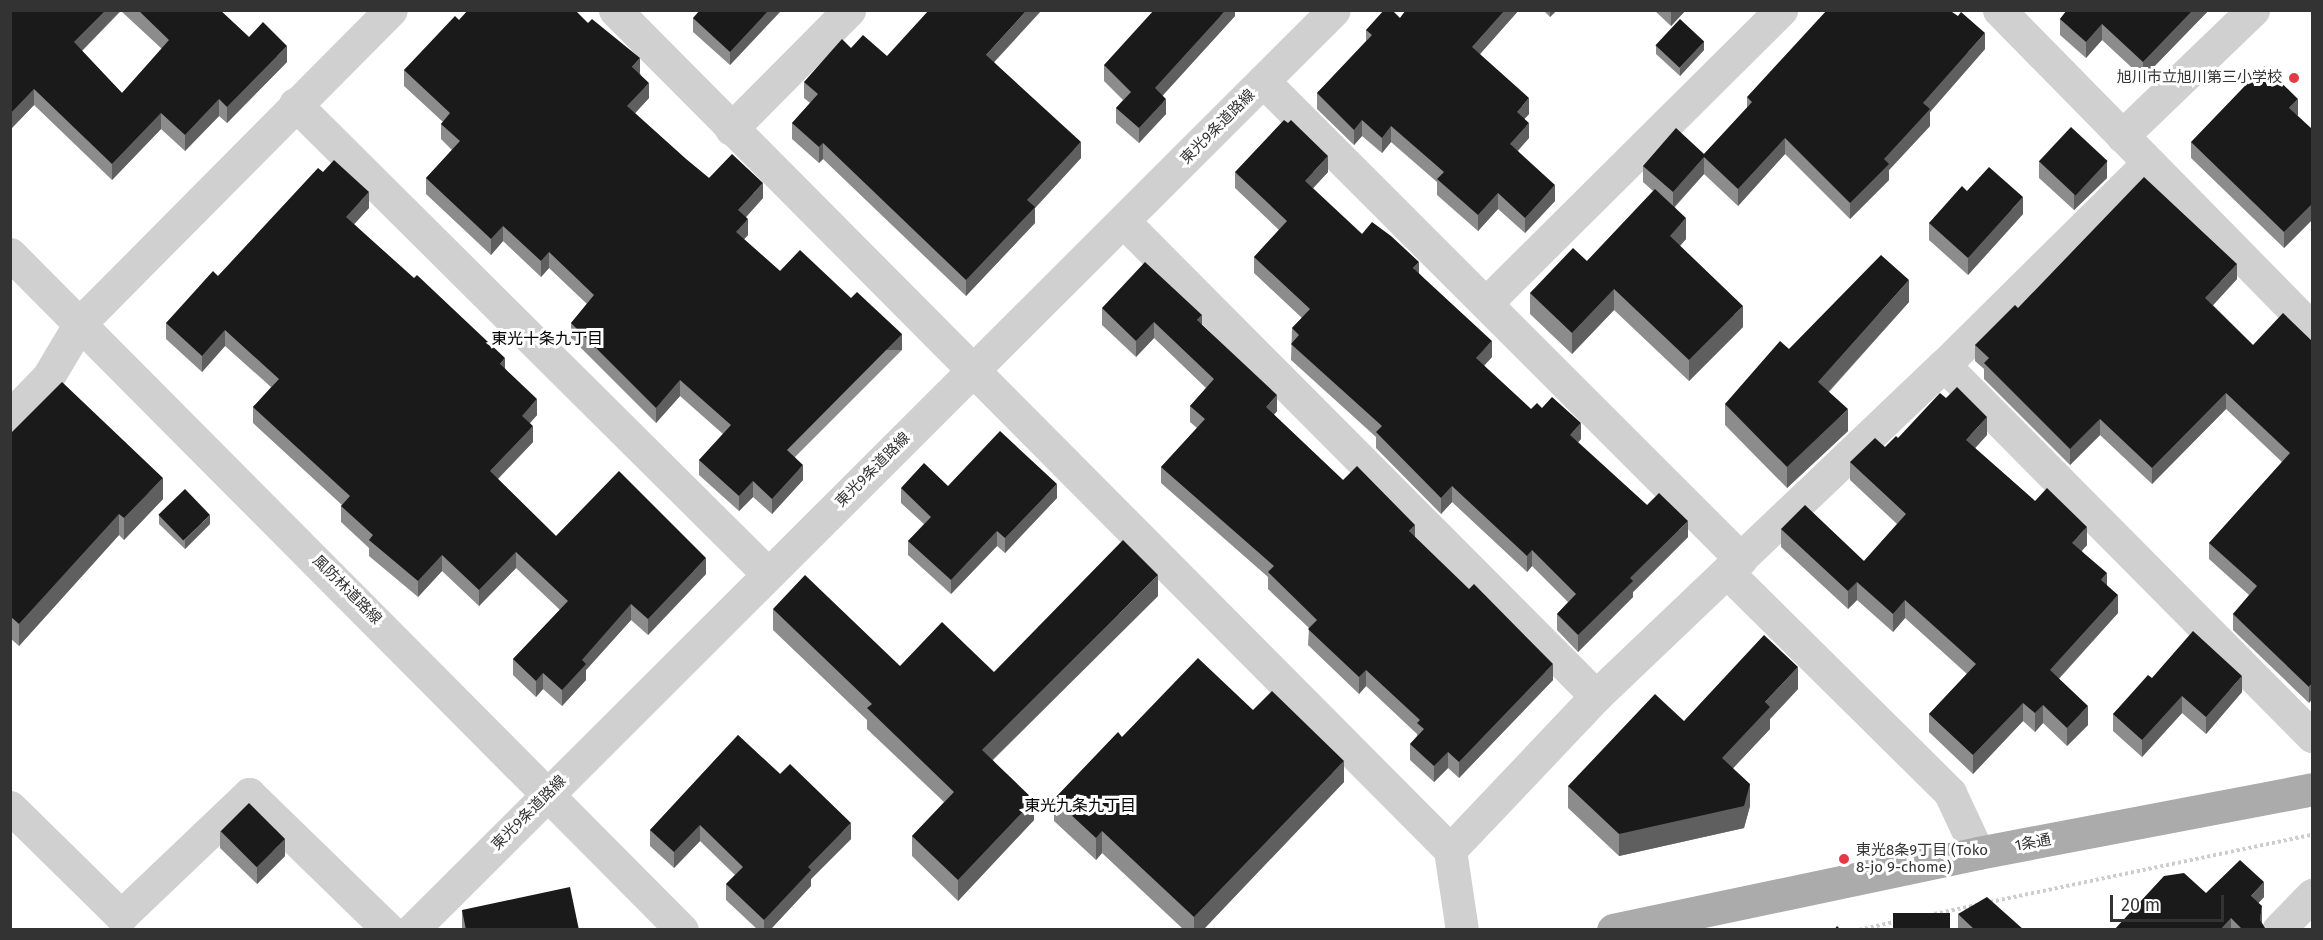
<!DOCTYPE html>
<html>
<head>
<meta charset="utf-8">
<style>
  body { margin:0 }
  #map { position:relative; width:2323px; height:940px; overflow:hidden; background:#fff; font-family:"Fira Sans","Noto Sans JP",sans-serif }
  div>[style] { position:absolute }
  .path>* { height:4px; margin-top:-2px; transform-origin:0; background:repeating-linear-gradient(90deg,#cdcdcd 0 3px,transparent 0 6px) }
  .minor>* { height:33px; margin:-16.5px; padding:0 16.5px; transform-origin:16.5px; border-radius:16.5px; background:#d0d0d0 }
  .major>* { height:33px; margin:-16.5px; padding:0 16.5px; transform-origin:16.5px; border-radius:16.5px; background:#ababab }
  .wall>* { inset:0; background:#8c8c8c }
  .shaded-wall>* { inset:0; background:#5f5f5f; transform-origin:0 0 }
  .building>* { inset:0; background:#1a1a1a; transform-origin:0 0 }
  .dots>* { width:16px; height:16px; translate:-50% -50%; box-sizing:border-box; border:3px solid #fff; border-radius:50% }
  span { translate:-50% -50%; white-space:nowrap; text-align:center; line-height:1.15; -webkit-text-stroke:6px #fff; paint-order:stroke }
  .poi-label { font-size:15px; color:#333 }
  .right { translate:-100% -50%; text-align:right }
  .left { translate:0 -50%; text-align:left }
  .street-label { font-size:15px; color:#333 }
  .neighbourhood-label { font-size:16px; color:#000 }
  .frame { position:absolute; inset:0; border:12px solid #333; pointer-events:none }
  .scale { position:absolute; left:2110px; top:895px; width:114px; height:27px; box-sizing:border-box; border:3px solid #333; border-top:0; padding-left:8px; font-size:18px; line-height:21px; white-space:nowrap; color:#333; -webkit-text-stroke:4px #fff; paint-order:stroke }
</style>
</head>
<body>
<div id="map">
  <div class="path">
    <i style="left:1990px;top:902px;width:329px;rotate:-11.8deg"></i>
    <i style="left:1934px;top:914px;width:44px;rotate:-11.8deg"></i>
    <i style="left:1859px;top:930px;width:40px;rotate:-13deg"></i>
  </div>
  <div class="minor">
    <i style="left:615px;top:10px;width:1184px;rotate:45.17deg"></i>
    <i style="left:1450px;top:850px;width:81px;rotate:81.5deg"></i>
    <i style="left:1999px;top:10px;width:447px;rotate:45.5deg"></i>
    <i style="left:1263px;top:81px;width:676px;rotate:45deg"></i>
    <i style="left:295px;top:104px;width:667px;rotate:44.82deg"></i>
    <i style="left:731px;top:129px;width:168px;rotate:-45.2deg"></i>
    <i style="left:2122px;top:136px;width:182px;rotate:-43.9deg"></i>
    <i style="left:1124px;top:222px;width:669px;rotate:45.12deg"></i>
    <i style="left:10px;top:254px;width:953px;rotate:45.17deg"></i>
    <i style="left:1486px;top:303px;width:416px;rotate:-44.8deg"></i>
    <i style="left:1944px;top:365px;width:523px;rotate:45.23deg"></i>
    <i style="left:10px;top:416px;width:54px;rotate:-45.7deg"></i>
    <i style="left:48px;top:377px;width:63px;rotate:-59.3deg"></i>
    <i style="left:80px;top:323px;width:441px;rotate:-45.2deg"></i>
    <i style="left:1727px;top:572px;width:314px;rotate:44.7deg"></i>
    <i style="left:1950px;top:793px;width:66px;rotate:65deg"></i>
    <i style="left:10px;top:807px;width:156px;rotate:44.5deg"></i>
    <i style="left:121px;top:916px;width:177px;rotate:-43.6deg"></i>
    <i style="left:249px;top:794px;width:195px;rotate:44.2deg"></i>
    <i style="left:1450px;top:850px;width:212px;rotate:-46.5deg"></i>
    <i style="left:1596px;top:696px;width:480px;rotate:-43.6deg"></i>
    <i style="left:1944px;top:365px;width:287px;rotate:-44.7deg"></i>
    <i style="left:412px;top:930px;width:1302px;rotate:-44.94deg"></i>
    <i style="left:2278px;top:930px;width:49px;rotate:-45.8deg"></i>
  </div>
  <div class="major">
    <i style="left:1613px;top:930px;width:373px;rotate:-11.9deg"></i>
    <i style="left:1978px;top:853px;width:340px;rotate:-10.8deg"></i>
  </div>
  <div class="wall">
    <i style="clip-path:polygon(evenodd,10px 10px,220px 10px,249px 37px,287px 62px,227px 123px,219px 116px,185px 151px,161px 129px,112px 180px,34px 105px,10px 130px,10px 10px,121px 11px,162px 49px,122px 93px,82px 51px,121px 11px)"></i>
    <i style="clip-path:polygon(781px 10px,730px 65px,693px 32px,693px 18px)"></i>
    <i style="clip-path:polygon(1235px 10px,1235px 16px,1162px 96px,1166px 114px,1139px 143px,1116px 123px,1116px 108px,1123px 100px,1104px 81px,1104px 65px)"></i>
    <i style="clip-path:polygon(1406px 10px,1519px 10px,1480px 54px,1529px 114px,1524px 119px,1529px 138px,1518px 151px,1555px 201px,1525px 233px,1498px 209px,1478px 231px,1437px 195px,1437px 182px,1391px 142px,1382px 153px,1362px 136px,1354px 145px,1317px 109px,1317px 93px,1366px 41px,1366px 30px,1400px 18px)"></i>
    <i style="clip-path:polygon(1543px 10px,1557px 10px,1550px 17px)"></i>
    <i style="clip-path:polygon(1654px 10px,1686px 10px,1671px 26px)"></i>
    <i style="clip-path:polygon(2067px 10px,2209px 10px,2143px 78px,2102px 40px,2086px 58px,2060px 35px,2060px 19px)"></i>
    <i style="clip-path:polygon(459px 20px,640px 73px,649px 98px,635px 113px,686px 159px,709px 178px,763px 198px,746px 217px,748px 235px,744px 239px,780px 271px,902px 350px,795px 457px,803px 480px,772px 514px,753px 497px,739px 511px,699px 475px,699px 460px,723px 434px,680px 396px,656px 423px,571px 338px,571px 323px,587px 304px,549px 268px,541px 277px,503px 241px,491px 255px,426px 194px,426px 178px,452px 150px,441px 139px,441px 124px,443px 122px,404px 86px,404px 70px)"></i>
    <i style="clip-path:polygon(1656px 46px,1704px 50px,1680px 76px,1656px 54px)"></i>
    <i style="clip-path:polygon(851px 48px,887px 56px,994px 62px,1081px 158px,1035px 208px,1035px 223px,966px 296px,823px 159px,819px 163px,792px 139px,792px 123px,810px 103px,804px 98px,804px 82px)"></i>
    <i style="clip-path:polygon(1985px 49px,1930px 112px,1930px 126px,1889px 170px,1889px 180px,1850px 219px,1785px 154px,1738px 206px,1704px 174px,1675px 207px,1686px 239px,1680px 246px,1743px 327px,1689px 381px,1614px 310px,1572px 354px,1530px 314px,1530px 293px,1587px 261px,1653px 191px,1643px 182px,1643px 166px,1704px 154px,1747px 108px,1747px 97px)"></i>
    <i style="clip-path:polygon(2297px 115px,2313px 130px,2313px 219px,2284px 248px,2191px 158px,2191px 142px,2298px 115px)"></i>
    <i style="clip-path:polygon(2039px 161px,2107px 178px,2074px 210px,2039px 178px)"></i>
    <i style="clip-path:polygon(323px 172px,369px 208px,354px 224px,505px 368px,537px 415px,530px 423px,533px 442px,498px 479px,556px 536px,706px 574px,648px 635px,631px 620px,586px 670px,586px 680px,562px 706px,543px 689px,536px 697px,513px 675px,513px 659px,560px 610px,516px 568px,479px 606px,442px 571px,418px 597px,369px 556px,369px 548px,341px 522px,341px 506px,342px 505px,253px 423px,253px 407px,271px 387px,225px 346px,202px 372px,166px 339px,166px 323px,218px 276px)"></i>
    <i style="clip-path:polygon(1235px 172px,1328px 172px,1313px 188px,1362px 234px,1419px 273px,1492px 357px,1484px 366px,1531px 409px,1542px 408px,1581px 439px,1578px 442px,1647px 505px,1688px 537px,1633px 592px,1633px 597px,1578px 652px,1557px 630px,1557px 614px,1568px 602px,1532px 566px,1527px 572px,1452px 502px,1441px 514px,1376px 448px,1376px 437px,1291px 360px,1292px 328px,1302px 318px,1254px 273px,1254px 257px,1279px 230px,1235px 188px)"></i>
    <i style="clip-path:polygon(1967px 191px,2023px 214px,1968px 275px,1929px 240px,1929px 223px)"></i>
    <i style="clip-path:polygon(2237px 279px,2213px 305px,2253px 345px,2313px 342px,2309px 703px,2233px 630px,2233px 614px,2249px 595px,2209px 559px,2209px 543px,2282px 462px,2226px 409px,2152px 484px,2100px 435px,2070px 465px,1984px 379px,1984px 369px,1975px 361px,1975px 345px,2018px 308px)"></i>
    <i style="clip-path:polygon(1909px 302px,1829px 392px,1848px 431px,1787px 488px,1725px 425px,1725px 404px,1789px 349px)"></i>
    <i style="clip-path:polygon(1102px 308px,1202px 325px,1277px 411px,1274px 415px,1343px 480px,1415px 537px,1553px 680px,1459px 778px,1448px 768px,1434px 782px,1410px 760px,1410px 744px,1417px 736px,1417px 734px,1366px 686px,1359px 694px,1308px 645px,1309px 628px,1268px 589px,1268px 577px,1161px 483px,1161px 467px,1197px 428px,1190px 422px,1190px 406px,1206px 388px,1154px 338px,1136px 357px,1102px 325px)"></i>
    <i style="clip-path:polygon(10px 434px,163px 499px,124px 540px,119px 535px,19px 646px,10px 638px)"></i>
    <i style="clip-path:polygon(1987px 435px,1975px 448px,2035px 501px,2087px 545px,2082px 551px,2107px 585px,2118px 613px,2059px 679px,2088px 725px,2067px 746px,2043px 723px,2035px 732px,2023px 721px,1973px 774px,1929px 732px,1929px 714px,1967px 674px,1905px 618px,1893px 632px,1857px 600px,1848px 609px,1781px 547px,1781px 529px,1864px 561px,1897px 524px,1850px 480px,1850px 462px,1885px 447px,1898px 438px)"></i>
    <i style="clip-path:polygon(948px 486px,1057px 498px,1005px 553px,997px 546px,951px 594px,908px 555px,908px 541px,924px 524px,901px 503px,901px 488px)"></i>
    <i style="clip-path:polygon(159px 515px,210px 524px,185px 549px,159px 524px)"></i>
    <i style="clip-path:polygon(1158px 596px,993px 760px,1034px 820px,958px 901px,912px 856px,912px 836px,944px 802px,867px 729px,867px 720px,773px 630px,773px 609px,900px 666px,994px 672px)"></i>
    <i style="clip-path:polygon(2152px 678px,2242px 692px,2206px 734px,2182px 713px,2142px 757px,2113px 731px,2113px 714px)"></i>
    <i style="clip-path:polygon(1798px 689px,1770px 719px,1770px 729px,1733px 768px,1750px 806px,1744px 828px,1619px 856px,1568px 808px,1568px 786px)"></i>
    <i style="clip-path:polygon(1253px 710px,1344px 782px,1203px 930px,1184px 930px,1102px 853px,1096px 860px,1054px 821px,1054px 799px,1122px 737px)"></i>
    <i style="clip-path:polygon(738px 735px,851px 839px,811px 879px,811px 886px,770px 930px,758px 930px,726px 900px,726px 884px,735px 875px,700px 841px,674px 868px,650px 846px,650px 830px)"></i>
    <i style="clip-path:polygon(220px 831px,285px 856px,257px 884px,220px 848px)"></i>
    <i style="clip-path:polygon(2206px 893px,2264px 897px,2258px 903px,2262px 923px,2265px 928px,2267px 930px,2114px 930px)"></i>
    <i style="clip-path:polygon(462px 910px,579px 930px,462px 930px)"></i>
    <i style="clip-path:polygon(1958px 914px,2024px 930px,1958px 930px)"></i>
  </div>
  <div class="shaded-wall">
    <i style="clip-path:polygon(106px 10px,121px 10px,74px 59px,74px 42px)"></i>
    <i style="clip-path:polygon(769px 10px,781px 10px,781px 11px,730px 65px,730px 52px)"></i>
    <i style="clip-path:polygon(1027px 10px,1042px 10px,986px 71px,986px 55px)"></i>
    <i style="clip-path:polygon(1226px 10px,1235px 10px,1235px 16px,1155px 104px,1155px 88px)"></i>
    <i style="clip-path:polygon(1505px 10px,1519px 10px,1472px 63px,1472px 47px)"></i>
    <i style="clip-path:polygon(1550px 10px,1557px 10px,1550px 17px)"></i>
    <i style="clip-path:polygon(1671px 10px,1686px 10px,1671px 26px)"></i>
    <i style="clip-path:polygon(2193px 10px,2209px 10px,2143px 78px,2143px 62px)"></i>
    <i style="clip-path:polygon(2102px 24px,2102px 40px,2086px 58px,2086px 42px)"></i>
    <i style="clip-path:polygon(1985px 33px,1985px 49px,1930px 112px,1930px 126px,1889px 170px,1889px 180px,1850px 219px,1850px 203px,1884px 159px,1923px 103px)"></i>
    <i style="clip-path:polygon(1704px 41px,1704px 50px,1680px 76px,1680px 68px)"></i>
    <i style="clip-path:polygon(287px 46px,287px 62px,227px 123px,227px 107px)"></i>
    <i style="clip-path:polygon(640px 58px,640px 73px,632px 83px,632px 67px)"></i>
    <i style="clip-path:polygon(649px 83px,649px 98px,627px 122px,627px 106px)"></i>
    <i style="clip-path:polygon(34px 89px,34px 105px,10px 130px,10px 114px)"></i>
    <i style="clip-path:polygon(1529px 98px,1529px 114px,1517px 127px,1517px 112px)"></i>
    <i style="clip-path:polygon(219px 99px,219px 116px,185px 151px,185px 135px)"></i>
    <i style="clip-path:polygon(1166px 99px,1166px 114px,1139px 143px,1139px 128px)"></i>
    <i style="clip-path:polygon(2298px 99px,2298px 115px,2289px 123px,2289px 108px)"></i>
    <i style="clip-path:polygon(161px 113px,161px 129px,112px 180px,112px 164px)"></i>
    <i style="clip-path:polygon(1362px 120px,1362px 136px,1354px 145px,1354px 130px)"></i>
    <i style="clip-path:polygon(1529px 123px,1529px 138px,1510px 159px,1510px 144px)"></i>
    <i style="clip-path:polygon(1391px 126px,1391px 142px,1382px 153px,1382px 138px)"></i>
    <i style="clip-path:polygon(1785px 138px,1785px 154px,1738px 206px,1738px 189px)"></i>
    <i style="clip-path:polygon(1081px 142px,1081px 158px,1035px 208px,1035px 223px,966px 296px,966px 280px,1027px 200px)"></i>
    <i style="clip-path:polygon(823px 143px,823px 159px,819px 163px,819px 147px)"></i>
    <i style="clip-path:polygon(1328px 156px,1328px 172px,1305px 197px,1305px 181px)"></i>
    <i style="clip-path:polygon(1704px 157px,1704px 174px,1673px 208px,1673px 192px)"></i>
    <i style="clip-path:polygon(2107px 161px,2107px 178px,2074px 210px,2074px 193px)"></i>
    <i style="clip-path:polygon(763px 183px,763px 198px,738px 226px,738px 210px)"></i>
    <i style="clip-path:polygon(1555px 185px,1555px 201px,1525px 233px,1525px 218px)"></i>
    <i style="clip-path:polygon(369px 192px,369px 208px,346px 233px,346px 217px)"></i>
    <i style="clip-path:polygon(1498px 193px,1498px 209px,1478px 231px,1478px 215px)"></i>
    <i style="clip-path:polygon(2023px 197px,2023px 214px,1968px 275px,1968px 258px)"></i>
    <i style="clip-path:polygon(2313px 203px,2313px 219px,2284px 248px,2284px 232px)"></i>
    <i style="clip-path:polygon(1686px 218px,1686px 239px,1670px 257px,1670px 236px)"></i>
    <i style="clip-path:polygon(748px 219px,748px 235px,736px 248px,736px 232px)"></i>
    <i style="clip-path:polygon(503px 226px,503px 241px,491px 255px,491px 239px)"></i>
    <i style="clip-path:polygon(549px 252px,549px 268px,541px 277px,541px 261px)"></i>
    <i style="clip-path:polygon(1419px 262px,1419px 278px,1413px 268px)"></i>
    <i style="clip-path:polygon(2237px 264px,2237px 279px,2205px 314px,2205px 298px)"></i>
    <i style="clip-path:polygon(1909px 280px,1909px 302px,1818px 403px,1818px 382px)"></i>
    <i style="clip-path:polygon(1614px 289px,1614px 310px,1572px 354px,1572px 333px)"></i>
    <i style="clip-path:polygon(1743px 306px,1743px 327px,1689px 381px,1689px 360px)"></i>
    <i style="clip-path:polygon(1202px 315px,1202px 331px,1197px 320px)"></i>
    <i style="clip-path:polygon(1154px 322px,1154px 338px,1136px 357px,1136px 341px)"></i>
    <i style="clip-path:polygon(225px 330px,225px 346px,202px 372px,202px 356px)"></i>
    <i style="left:902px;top:334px;width:16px;height:163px;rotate:90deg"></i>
    <i style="clip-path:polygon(1492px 341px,1492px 357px,1476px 374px,1476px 358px)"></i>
    <i style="clip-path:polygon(505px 358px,505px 374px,500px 364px)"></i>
    <i style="clip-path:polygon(680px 380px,680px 396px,656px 423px,656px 408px)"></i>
    <i style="clip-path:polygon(2226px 393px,2226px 409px,2152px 484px,2152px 468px)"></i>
    <i style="clip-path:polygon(1277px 395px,1277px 411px,1266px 423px,1266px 407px)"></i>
    <i style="clip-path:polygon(537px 399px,537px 415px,522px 432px,522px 416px)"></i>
    <i style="clip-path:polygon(1848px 409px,1848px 431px,1787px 488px,1787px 467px)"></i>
    <i style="clip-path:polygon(1987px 417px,1987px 435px,1966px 458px,1966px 440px)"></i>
    <i style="clip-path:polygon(2100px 419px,2100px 435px,2070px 465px,2070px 449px)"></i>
    <i style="clip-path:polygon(1581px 423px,1581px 439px,1570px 451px,1570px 435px)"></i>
    <i style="clip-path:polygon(533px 426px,533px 442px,490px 487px,490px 471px)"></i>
    <i style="clip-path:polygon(803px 465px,803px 480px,772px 514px,772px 499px)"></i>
    <i style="clip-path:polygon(163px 478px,163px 499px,124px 540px,124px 518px)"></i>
    <i style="clip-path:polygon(753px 481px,753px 497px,739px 511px,739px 496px)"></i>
    <i style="clip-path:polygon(1057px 484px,1057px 498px,1005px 553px,1005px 538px)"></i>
    <i style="clip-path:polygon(1452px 486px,1452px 502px,1441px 514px,1441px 498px)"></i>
    <i style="clip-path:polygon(119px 514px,119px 535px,19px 646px,19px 624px)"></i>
    <i style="clip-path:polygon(210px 515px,210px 524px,185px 549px,185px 540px)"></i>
    <i style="clip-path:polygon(1688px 521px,1688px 537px,1633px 592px,1633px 597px,1578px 652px,1578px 635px,1630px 578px)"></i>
    <i style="clip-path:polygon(1415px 525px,1415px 541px,1409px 531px)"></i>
    <i style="clip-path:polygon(2087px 527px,2087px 545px,2072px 561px,2072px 543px)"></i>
    <i style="clip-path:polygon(997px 531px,997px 546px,951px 594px,951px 580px)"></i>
    <i style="clip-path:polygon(1532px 550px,1532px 566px,1527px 572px,1527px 556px)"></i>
    <i style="clip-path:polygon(516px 552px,516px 568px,479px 606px,479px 590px)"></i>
    <i style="clip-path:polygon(442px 555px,442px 571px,418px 597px,418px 581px)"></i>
    <i style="clip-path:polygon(706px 558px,706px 574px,648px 635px,648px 619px)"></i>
    <i style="clip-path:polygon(2107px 573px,2107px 592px,2101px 580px)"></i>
    <i style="clip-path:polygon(1158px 575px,1158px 596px,982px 770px,982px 750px)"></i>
    <i style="clip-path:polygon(1857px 582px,1857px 600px,1848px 609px,1848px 591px)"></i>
    <i style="clip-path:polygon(2118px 595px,2118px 613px,2050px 688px,2050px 670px)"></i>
    <i style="clip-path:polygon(1905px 600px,1905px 618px,1893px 632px,1893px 614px)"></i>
    <i style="clip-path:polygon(631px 604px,631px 620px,586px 670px,586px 680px,562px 706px,562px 690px,582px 660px)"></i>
    <i style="clip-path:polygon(1553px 664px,1553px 680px,1459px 778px,1459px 762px)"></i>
    <i style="clip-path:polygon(1798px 667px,1798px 689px,1770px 719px,1770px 729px,1722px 780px,1722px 758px,1765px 702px)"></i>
    <i style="clip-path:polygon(1366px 670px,1366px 686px,1359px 694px,1359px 677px)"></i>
    <i style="clip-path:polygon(543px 673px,543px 689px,536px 697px,536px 681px)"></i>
    <i style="clip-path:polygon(2242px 676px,2242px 692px,2206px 734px,2206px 717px)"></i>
    <i style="clip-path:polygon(2313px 682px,2313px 698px,2309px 703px,2309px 687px)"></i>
    <i style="clip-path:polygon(2182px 696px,2182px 713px,2142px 757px,2142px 740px)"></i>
    <i style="clip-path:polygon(2023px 703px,2023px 721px,1973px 774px,1973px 755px)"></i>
    <i style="clip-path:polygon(2043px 705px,2043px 723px,2035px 732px,2035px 713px)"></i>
    <i style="clip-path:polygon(2088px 706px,2088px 725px,2067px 746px,2067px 728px)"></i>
    <i style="clip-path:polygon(1448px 752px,1448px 768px,1434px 782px,1434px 766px)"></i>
    <i style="clip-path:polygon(1344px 761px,1344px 782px,1203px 930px,1194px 930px,1194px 917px)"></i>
    <i style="clip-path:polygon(1750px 784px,1750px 806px,1744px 828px,1619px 856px,1619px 834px)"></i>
    <i style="clip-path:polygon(1034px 800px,1034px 820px,958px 901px,958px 880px)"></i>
    <i style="clip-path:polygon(851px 823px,851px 839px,811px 879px,811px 886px,770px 930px,764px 930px,764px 920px,808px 867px)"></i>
    <i style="clip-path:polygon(700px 825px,700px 841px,674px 868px,674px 852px)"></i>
    <i style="clip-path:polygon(1102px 831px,1102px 853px,1096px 860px,1096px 838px)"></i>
    <i style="clip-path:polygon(285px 839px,285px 856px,257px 884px,257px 867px)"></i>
    <i style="clip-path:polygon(2264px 882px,2264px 897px,2251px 911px,2251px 896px)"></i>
    <i style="clip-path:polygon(2262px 906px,2262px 921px,2261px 930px,2260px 920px)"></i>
    <i style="clip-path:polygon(2231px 918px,2231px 930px,2220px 930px)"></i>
  </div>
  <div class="building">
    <i style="clip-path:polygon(10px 10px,106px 10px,74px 42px,122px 93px,169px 40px,138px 10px,220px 10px,249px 37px,263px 22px,287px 46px,227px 107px,219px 99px,185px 135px,161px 113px,112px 164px,34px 89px,10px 114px)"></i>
    <i style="clip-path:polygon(468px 10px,575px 10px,588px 23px,592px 19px,640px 58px,632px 67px,649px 83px,627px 106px,686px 159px,709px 178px,732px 154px,763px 183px,738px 210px,748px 219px,736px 232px,780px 271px,800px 250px,851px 298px,857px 292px,902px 334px,787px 450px,803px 465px,772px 499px,753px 481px,739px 496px,699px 460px,731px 425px,680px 380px,656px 408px,571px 323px,594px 295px,549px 252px,541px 261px,503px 226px,491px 239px,426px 178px,460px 141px,441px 124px,450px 113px,404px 70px,455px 16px,459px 20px)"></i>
    <i style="clip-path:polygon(700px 10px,769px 10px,730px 52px,693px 18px)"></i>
    <i style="clip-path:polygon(929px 10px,1027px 10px,986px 55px,1081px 142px,1027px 200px,1035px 207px,966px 280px,823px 143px,819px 147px,792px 123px,818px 94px,804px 82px,842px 39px,851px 48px,863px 35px,887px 56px)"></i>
    <i style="clip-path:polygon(1154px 10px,1226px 10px,1155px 88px,1166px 99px,1139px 128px,1116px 108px,1131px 92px,1104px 65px)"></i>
    <i style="clip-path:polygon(1384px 10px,1392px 10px,1400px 18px,1406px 10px,1505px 10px,1472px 47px,1529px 98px,1517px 112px,1529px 123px,1510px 144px,1555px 185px,1525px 218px,1498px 193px,1478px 215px,1437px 179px,1444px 172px,1391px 126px,1382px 138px,1362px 120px,1354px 130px,1317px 93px,1372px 35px,1366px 30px)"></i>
    <i style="clip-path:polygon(1827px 10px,1949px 10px,1958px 16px,1961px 12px,1985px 33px,1923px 103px,1930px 109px,1884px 159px,1889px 164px,1850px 203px,1785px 138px,1738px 189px,1704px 157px,1673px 192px,1643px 166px,1676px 128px,1704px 154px,1752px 102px,1747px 97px)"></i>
    <i style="clip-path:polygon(2067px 10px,2193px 10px,2143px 62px,2102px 24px,2086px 42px,2060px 19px)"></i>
    <i style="left:1680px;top:19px;width:33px;height:36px;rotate:43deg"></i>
    <i style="clip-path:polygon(2264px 66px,2298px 99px,2289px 108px,2313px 130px,2313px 203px,2284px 232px,2191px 142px)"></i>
    <i style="clip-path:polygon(1284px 120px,1288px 123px,1291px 120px,1328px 156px,1305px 181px,1362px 234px,1372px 222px,1391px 236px,1419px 262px,1413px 268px,1492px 341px,1476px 358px,1531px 409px,1537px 403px,1542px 408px,1552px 397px,1581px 423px,1570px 435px,1647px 505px,1659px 493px,1688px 521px,1630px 578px,1633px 581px,1578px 635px,1557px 614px,1576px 594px,1532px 550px,1527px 556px,1452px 486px,1441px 498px,1376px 432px,1382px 426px,1291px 344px,1299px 335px,1292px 328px,1310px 309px,1254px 257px,1287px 221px,1235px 172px)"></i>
    <i style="left:2071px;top:127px;width:50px;height:47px;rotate:43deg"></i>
    <i style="clip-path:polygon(334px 160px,369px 192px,346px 217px,414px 278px,417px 275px,505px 358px,500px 364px,537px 399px,522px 416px,533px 426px,490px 471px,556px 536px,619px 471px,706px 558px,648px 619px,631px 604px,582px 660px,586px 664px,562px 690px,543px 673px,536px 681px,513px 659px,568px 601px,516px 552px,479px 590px,442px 555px,418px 581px,369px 540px,373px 535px,341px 506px,350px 496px,253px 407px,279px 379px,225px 330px,202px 356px,166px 323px,213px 271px,218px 276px,318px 168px,323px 172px)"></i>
    <i style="clip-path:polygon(1989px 167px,2023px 197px,1968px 258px,1929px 223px,1962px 186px,1967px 191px)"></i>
    <i style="clip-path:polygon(2144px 177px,2237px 264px,2205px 298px,2253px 345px,2283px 313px,2313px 342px,2313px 682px,2309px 687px,2233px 614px,2257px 586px,2209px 543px,2290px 453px,2226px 393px,2152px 468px,2100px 419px,2070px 449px,1984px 363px,1989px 358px,1975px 345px,2015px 305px,2018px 308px)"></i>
    <i style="clip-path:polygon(1655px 189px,1686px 218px,1670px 236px,1743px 306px,1689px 360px,1614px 289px,1572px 333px,1530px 293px,1573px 248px,1587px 261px)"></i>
    <i style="clip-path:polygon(1881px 255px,1909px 280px,1818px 382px,1848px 409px,1787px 467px,1725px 404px,1780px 341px,1789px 349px)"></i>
    <i style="clip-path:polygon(1145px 262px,1202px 315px,1197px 320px,1277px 395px,1266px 407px,1343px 480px,1357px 466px,1415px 525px,1409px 531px,1469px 589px,1474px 584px,1553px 664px,1459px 762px,1448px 752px,1434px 766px,1410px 744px,1424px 729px,1417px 723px,1420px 720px,1366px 670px,1359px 677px,1308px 629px,1317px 620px,1268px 572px,1274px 566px,1161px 467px,1205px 419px,1190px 406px,1214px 379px,1154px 322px,1136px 341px,1102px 308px)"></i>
    <i style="clip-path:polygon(62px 382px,163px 478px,124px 518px,119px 514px,19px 624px,10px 616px,10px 434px)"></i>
    <i style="clip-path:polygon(1957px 387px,1987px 417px,1966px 440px,2035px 501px,2047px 488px,2087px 527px,2072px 543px,2107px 573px,2101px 580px,2118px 595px,2050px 670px,2088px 706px,2067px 728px,2043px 705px,2035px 713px,2023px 703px,1973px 755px,1929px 714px,1976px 664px,1905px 600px,1893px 614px,1857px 582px,1848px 591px,1781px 529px,1805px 505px,1864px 561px,1906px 514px,1850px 462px,1875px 438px,1885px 447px,1896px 436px,1898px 438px,1940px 393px,1946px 398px)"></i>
    <i style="clip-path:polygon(1000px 431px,1057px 484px,1005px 538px,997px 531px,951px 580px,908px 541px,931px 517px,901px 488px,924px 463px,948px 486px)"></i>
    <i style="left:185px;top:489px;width:36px;height:37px;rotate:46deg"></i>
    <i style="clip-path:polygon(1123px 540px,1158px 575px,982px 750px,1034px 800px,958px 880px,912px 836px,954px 792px,867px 708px,872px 704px,773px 609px,805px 575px,900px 666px,942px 622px,994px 672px)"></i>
    <i style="clip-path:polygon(2193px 631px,2242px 676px,2206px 717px,2182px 696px,2142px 740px,2113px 714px,2148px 675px,2152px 678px)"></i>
    <i style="clip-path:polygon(1764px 635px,1798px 667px,1765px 702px,1770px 707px,1722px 758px,1750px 784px,1744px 806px,1619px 834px,1568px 786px,1655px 694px,1684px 721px)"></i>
    <i style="clip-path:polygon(1198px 658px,1253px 710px,1272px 691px,1344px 761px,1194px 917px,1102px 831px,1096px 838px,1054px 799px,1118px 732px,1122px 737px)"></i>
    <i style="clip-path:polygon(738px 735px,780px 774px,790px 764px,851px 823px,808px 867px,811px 870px,764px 920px,726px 884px,743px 867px,700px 825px,674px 852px,650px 830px)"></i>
    <i style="left:249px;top:803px;width:51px;height:40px;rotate:45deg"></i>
    <i style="clip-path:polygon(2240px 860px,2264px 882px,2251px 896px,2262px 906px,2260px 920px,2265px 928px,2267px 930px,2243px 930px,2231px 918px,2220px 930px,2114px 930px,2164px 876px,2184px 873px,2206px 893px)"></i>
    <i style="clip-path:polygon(570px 887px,579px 930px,466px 930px,462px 910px)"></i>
    <i style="clip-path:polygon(1987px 897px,2024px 930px,1975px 930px,1958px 914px)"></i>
    <i style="left:1950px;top:913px;width:17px;height:57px;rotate:90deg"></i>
    <i style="clip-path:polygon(1837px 926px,1841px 930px,1834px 930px)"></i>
  </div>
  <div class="dots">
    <i style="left:2294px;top:78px;background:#e63946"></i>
    <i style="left:1844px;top:859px;background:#e63946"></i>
  </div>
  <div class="poi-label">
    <span class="right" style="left:2282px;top:78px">旭川市立旭川第三小学校</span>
    <span class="left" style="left:1856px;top:859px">東光8条9丁目 (Toko<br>8-jo 9-chome)</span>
  </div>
  <div class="street-label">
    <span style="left:1218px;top:127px;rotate:-45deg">東光9条道路線</span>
    <span style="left:873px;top:470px;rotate:-45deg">東光9条道路線</span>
    <span style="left:347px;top:590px;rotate:45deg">風防林道路線</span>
    <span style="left:529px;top:813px;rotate:-45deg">東光9条道路線</span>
    <span style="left:2033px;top:843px;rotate:-11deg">1条通</span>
  </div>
  <div class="neighbourhood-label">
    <span style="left:547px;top:339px">東光十条九丁目</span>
    <span style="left:1080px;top:806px">東光九条九丁目</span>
  </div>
  <div class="frame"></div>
  <div class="scale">20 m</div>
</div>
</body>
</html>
